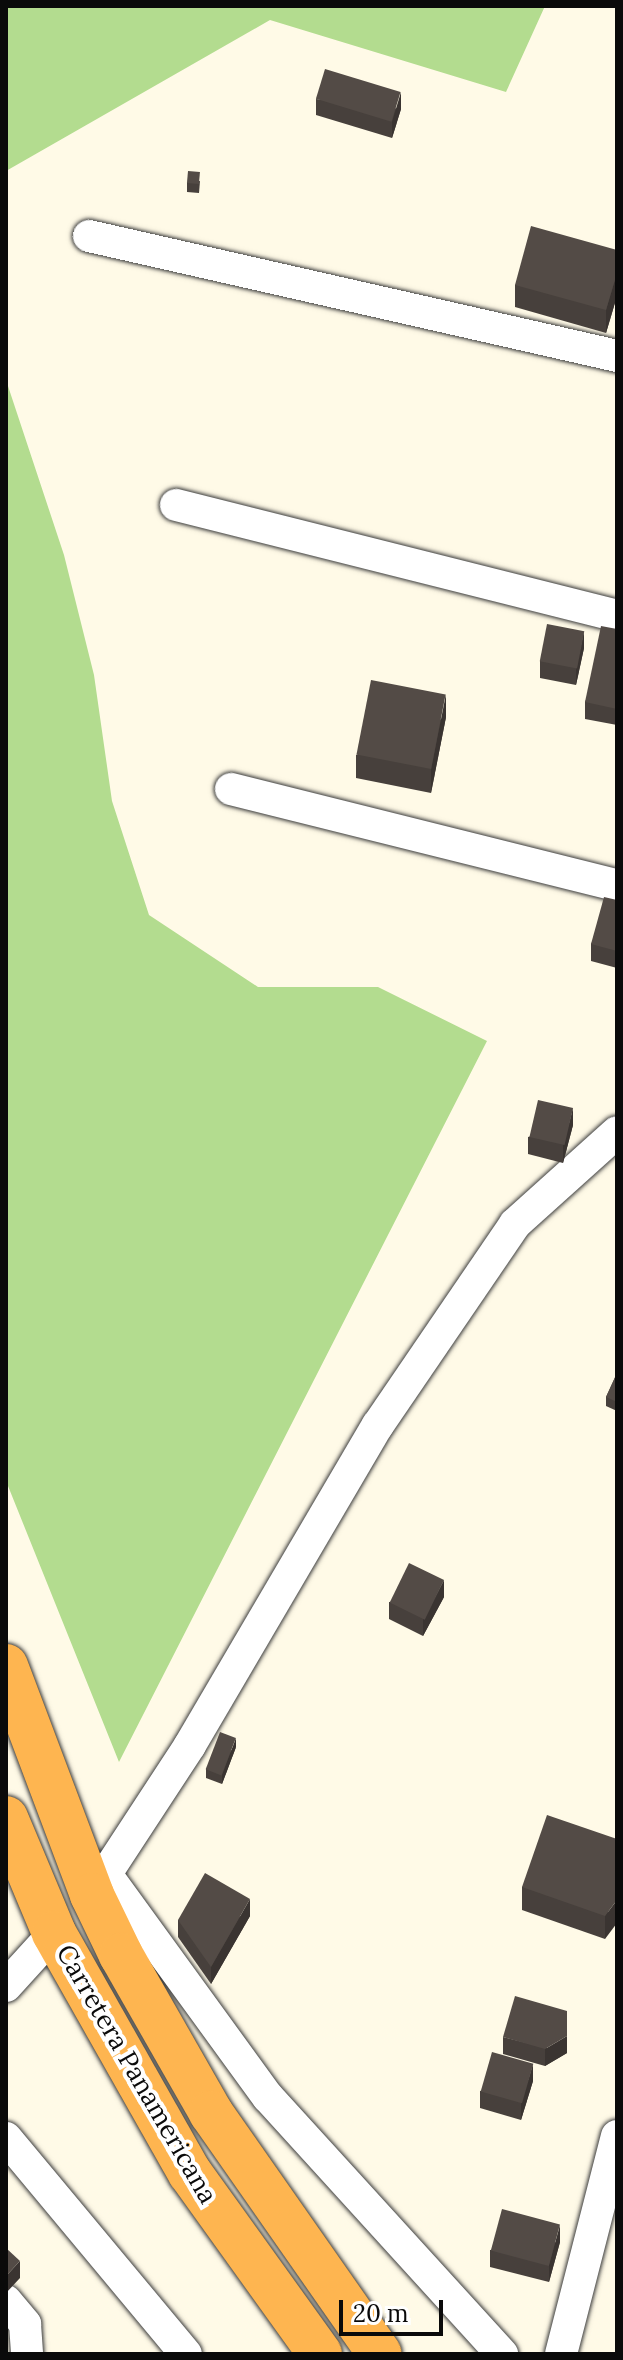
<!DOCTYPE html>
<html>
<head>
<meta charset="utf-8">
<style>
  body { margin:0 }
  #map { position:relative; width:623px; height:2360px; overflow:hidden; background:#fffae7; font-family:Lora,serif }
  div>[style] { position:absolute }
  .forest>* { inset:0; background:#b3dc8f }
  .roads { filter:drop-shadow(0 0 2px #3d3d3d) drop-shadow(0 0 2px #3d3d3d) }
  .minor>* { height:32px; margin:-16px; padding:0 16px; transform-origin:16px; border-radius:16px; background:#fff }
  .trunk>* { height:44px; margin:-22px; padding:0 22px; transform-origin:22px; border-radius:22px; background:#feb550 }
  .wall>* { inset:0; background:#47403c }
  .shaded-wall>* { inset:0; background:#3a3431 }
  .building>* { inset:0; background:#534b46; transform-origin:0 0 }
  span { translate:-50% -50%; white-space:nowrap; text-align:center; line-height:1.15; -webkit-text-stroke:8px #fff; paint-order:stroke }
  .street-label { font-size:26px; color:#0a0a0a }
  .frame { position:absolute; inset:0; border:8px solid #0a0a0a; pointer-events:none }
  .scale { position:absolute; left:339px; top:2300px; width:104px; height:36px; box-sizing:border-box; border:4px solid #0a0a0a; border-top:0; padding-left:10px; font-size:24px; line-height:28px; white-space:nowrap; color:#0a0a0a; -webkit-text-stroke:6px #fff; paint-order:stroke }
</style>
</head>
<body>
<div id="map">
  <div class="forest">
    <i style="clip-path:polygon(6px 6px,545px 6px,506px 92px,270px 20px,6px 171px)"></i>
    <i style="clip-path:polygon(6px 380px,64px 555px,94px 675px,112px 801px,149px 915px,258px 987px,378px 987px,487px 1041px,119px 1762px,6px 1481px)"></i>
  </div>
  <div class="roads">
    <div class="minor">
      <i style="left:89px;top:236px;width:541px;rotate:12.8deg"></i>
      <i style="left:176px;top:505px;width:455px;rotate:14.1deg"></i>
      <i style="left:231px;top:789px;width:398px;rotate:14deg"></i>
      <i style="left:105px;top:1873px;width:277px;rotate:54deg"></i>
      <i style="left:268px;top:2097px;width:348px;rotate:47.7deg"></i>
      <i style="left:92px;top:1895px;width:179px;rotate:-56.8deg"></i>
      <i style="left:190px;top:1745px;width:371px;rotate:-59.6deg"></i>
      <i style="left:378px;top:1425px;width:243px;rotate:-55.7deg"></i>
      <i style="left:515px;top:1224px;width:137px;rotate:-42deg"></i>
      <i style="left:6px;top:1986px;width:72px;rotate:-47.8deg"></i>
      <i style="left:6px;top:2138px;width:281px;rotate:50.2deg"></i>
      <i style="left:6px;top:2301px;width:30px;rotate:50deg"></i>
      <i style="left:25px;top:2324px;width:30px;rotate:86deg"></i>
      <i style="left:561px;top:2354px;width:225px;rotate:-75.6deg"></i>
    </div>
    <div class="trunk">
      <i style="left:6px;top:1666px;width:245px;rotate:69.4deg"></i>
      <i style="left:92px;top:1895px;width:67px;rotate:64.2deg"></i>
      <i style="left:121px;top:1955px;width:182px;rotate:60.3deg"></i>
      <i style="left:211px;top:2113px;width:294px;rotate:55deg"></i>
      <i style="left:6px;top:1818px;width:125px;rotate:67.3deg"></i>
      <i style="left:54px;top:1933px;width:276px;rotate:60.5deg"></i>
      <i style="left:190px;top:2173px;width:223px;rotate:54.3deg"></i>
    </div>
  </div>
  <div class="wall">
    <i style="clip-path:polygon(316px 99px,401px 109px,392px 138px,316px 115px)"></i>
    <i style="clip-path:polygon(200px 181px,199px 193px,187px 192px,187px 183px)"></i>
    <i style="clip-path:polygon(617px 250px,617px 296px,606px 333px,515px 307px,515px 285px)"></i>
    <i style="clip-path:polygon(617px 629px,617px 725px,585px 719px,585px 702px)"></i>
    <i style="clip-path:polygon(584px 648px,576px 685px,540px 678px,540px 661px)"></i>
    <i style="clip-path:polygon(446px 717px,431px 793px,356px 778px,356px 755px)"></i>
    <i style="clip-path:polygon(617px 900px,617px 968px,591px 961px,591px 944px)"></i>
    <i style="clip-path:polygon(573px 1125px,563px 1163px,528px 1154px,528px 1137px)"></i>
    <i style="clip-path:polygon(617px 1373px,617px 1411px,606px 1406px,606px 1397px)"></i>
    <i style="clip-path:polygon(444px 1597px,423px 1636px,389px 1619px,389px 1602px)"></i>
    <i style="clip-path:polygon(236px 1747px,222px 1784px,206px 1778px,206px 1769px)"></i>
    <i style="clip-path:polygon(617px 1839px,605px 1939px,522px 1910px,522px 1887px)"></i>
    <i style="clip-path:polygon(250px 1916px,211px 1984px,178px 1937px,178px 1920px)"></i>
    <i style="clip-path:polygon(503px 2037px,567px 2053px,545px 2066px,503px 2054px)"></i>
    <i style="clip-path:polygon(533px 2081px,521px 2120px,480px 2108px,480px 2091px)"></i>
    <i style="clip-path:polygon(560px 2242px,549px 2282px,490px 2267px,490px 2250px)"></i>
  </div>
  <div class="shaded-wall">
    <i style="clip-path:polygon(401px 92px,401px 109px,392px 138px,392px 122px)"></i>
    <i style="clip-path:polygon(617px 273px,617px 296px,606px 333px,606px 310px)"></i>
    <i style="clip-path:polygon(584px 631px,584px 648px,576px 685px,576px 668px)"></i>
    <i style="clip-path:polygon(446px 694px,446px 717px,431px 793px,431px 770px)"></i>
    <i style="clip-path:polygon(573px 1108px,573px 1125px,563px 1163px,563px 1146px)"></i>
    <i style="clip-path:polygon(444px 1580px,444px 1597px,423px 1636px,423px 1620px)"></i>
    <i style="clip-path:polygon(236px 1738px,236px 1747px,222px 1784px,222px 1775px)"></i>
    <i style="clip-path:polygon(250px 1899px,250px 1916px,211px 1984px,211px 1967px)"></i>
    <i style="clip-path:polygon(617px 1900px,617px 1923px,605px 1939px,605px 1916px)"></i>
    <i style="clip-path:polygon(567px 2036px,567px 2053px,545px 2066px,545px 2049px)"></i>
    <i style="clip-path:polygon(533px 2064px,533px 2081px,521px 2120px,521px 2103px)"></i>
    <i style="clip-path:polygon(560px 2225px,560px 2242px,549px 2282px,549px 2265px)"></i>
    <i style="clip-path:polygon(20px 2261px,20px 2278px,6px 2293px,6px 2276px)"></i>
  </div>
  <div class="building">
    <i style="left:325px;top:69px;width:79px;height:31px;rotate:17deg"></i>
    <i style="left:188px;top:171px;width:12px;height:12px;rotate:5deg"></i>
    <i style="clip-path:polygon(531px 226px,617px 250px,617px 273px,606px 310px,515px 285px)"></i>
    <i style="left:547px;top:624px;width:38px;height:38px;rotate:11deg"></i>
    <i style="clip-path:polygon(601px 626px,617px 629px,617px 709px,585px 702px)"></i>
    <i style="left:371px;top:680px;width:76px;height:76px;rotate:11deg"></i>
    <i style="clip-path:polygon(604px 897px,617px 900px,617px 951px,591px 944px)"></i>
    <i style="left:538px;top:1100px;width:36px;height:38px;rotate:13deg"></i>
    <i style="clip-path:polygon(617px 1373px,617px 1402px,606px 1397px)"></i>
    <i style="left:409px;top:1563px;width:39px;height:44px;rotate:26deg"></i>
    <i style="left:220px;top:1732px;width:17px;height:40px;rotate:21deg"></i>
    <i style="clip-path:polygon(547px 1815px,617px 1839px,617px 1900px,605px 1916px,522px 1887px)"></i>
    <i style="clip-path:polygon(205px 1873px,250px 1899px,211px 1967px,178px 1920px)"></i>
    <i style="clip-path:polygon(515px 1996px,567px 2011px,567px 2036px,545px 2049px,503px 2037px)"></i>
    <i style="left:492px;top:2052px;width:43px;height:41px;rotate:16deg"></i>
    <i style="left:502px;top:2209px;width:60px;height:43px;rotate:15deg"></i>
    <i style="clip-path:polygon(6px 2248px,20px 2261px,6px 2276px)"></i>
  </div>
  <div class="street-label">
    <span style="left:137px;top:2074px;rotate:60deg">Carretera Panamericana</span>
  </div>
  <div class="frame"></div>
  <div class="scale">20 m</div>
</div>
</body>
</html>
